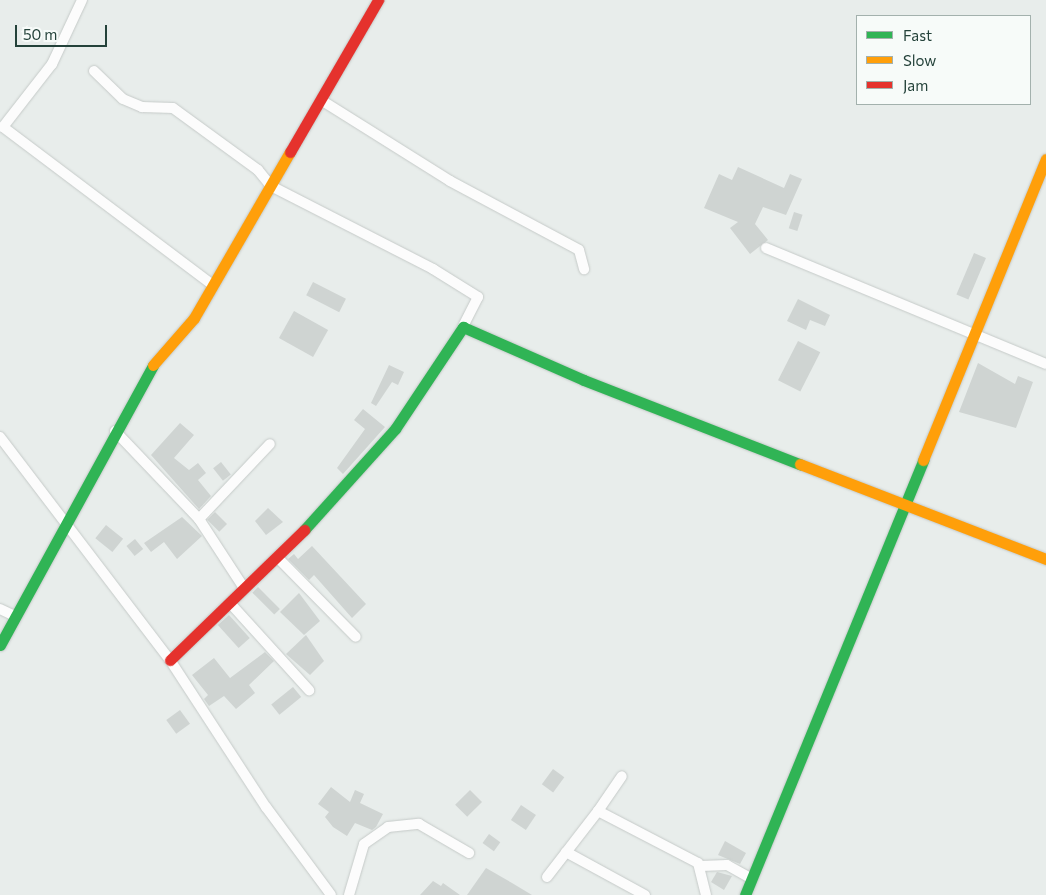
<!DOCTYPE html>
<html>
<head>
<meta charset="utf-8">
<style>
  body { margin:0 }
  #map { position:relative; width:1046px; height:895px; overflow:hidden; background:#e8edeb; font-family:Commissioner,sans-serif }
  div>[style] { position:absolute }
  .building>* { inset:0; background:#cfd4d2; transform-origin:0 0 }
  .roads { filter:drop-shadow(0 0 1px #c5cac8) drop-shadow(0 0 1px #c5cac8) }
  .street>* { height:10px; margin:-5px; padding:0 5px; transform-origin:5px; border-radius:5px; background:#fcfcfc }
  .fast>* { height:11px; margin:-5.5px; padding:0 5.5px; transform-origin:5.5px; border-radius:5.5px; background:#30b455 }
  .slow>* { height:11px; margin:-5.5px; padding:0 5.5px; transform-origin:5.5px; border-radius:5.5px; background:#ff9f0a }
  .jam>* { height:11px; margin:-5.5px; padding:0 5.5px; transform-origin:5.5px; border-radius:5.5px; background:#e5322d }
  span { translate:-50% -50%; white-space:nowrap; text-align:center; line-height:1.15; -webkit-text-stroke:4.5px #f7fbf9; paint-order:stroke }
  .legend { position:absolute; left:856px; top:15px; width:175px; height:90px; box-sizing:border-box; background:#f7fbf9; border:1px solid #a3b1ad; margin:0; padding:6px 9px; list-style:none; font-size:15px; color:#24423a }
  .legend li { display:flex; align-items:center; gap:10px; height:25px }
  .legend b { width:25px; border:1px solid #a3b1ad }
  .scale { position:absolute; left:15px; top:25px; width:92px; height:22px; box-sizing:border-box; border:2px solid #24423a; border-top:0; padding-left:6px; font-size:15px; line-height:18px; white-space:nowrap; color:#24423a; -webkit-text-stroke:4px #f7fbf9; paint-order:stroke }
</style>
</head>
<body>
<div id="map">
  <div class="building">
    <i style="clip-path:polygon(738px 167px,784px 188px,790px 174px,802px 179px,786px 215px,763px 207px,755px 224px,768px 240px,750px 254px,730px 228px,738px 222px,704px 208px,719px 174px,732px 180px)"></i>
    <i style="left:794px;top:212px;width:9px;height:17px;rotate:18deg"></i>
    <i style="left:974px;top:253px;width:13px;height:45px;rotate:23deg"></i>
    <i style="left:313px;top:282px;width:37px;height:15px;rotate:27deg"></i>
    <i style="clip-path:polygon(798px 299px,830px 315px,825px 326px,810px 320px,806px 330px,787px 321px)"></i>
    <i style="left:294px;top:311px;width:39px;height:31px;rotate:29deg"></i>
    <i style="left:798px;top:341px;width:25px;height:44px;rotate:27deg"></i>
    <i style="clip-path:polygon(978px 363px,1015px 384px,1018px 376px,1033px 382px,1016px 428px,959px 412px)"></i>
    <i style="clip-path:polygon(389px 365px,404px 372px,398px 385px,392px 382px,376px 406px,371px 403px)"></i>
    <i style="clip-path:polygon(363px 409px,385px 427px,343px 474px,337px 468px,365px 429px,354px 420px)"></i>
    <i style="clip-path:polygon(180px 423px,194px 435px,174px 458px,189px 470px,198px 463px,206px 473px,198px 480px,211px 496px,199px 509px,151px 455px)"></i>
    <i style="left:221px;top:462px;width:16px;height:10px;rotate:52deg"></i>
    <i style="clip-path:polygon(268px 508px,283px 522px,266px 535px,255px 521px)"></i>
    <i style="left:215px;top:512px;width:17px;height:11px;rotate:45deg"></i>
    <i style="clip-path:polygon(182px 517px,202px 536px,177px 559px,164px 542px,151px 552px,144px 543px)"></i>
    <i style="left:106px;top:525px;width:22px;height:17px;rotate:39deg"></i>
    <i style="left:135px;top:539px;width:13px;height:11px;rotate:51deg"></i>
    <i style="clip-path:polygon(312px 546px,366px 604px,352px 618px,314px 575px,309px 580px,288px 559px,294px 554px,298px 559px)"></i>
    <i style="left:258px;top:587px;width:31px;height:8px;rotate:45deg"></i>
    <i style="clip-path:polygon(299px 593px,320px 621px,304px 635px,280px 612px)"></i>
    <i style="left:229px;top:615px;width:31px;height:15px;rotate:48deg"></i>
    <i style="clip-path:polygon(306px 635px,324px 661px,310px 675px,286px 654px)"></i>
    <i style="clip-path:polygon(265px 652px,274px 661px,249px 685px,255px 693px,236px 709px,224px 696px,209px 706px,204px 699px,208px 695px,192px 675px,214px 658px,230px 678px)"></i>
    <i style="left:293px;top:687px;width:13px;height:28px;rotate:51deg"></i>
    <i style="left:180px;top:710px;width:17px;height:17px;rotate:54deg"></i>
    <i style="left:553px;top:769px;width:14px;height:19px;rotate:36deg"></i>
    <i style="clip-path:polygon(331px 787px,350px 802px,355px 790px,364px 794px,360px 803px,383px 814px,376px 827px,372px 830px,355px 823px,347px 836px,333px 827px,325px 817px,329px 812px,318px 804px)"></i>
    <i style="left:470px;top:790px;width:17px;height:21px;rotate:45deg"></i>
    <i style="left:521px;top:805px;width:18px;height:18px;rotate:34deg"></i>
    <i style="left:489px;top:834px;width:14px;height:11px;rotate:36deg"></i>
    <i style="clip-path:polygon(725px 841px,746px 853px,740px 864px,718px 855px)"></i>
    <i style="clip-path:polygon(486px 868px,512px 883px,532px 895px,467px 895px)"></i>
    <i style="clip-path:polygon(717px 872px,732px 876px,724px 890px,711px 882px)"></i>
    <i style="clip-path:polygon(433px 881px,441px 886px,443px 883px,460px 895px,420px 895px)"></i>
  </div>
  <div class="roads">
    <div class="street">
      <i style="left:82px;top:0;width:71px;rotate:115.1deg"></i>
      <i style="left:52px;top:64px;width:80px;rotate:127.9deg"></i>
      <i style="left:3px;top:127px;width:263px;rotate:37deg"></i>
      <i style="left:94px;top:71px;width:40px;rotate:44deg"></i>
      <i style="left:123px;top:99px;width:21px;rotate:23deg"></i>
      <i style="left:142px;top:107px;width:31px;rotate:2deg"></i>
      <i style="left:173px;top:108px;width:105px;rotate:36.1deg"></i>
      <i style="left:258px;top:170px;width:21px;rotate:51deg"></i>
      <i style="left:271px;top:186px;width:182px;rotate:27.1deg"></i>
      <i style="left:433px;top:269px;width:53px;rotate:31.9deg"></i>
      <i style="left:478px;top:297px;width:34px;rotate:117deg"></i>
      <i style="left:321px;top:100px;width:152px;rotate:32.1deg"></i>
      <i style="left:450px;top:181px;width:146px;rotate:28.1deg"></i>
      <i style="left:579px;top:250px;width:20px;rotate:75deg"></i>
      <i style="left:766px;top:248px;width:303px;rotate:22.5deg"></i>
      <i style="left:115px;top:431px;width:122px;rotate:46.3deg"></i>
      <i style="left:199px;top:519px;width:82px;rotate:56.9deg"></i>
      <i style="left:0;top:437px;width:280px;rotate:52.7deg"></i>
      <i style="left:170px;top:660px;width:176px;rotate:56.9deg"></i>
      <i style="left:266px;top:807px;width:109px;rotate:53.5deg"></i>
      <i style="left:199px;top:519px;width:103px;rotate:-46.6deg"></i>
      <i style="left:277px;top:557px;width:112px;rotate:45.4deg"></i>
      <i style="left:230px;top:603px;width:118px;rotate:47.8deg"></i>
      <i style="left:0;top:609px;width:14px;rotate:25deg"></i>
      <i style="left:598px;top:811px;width:42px;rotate:-55.6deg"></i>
      <i style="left:566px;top:852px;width:90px;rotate:28.6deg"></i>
      <i style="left:701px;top:866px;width:26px;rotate:-2deg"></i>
      <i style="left:727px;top:865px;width:29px;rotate:29deg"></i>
      <i style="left:547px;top:877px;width:83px;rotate:-52.3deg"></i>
      <i style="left:598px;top:811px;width:113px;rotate:27.5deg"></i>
      <i style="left:698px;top:863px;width:33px;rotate:76deg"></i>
      <i style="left:349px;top:895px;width:53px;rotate:-73.6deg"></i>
      <i style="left:364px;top:844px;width:29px;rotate:-35deg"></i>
      <i style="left:388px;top:827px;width:31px;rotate:-6deg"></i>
      <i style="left:419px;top:824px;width:58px;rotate:30.1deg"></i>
    </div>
    <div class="fast">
      <i style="left:304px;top:530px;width:136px;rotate:-48deg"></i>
      <i style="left:395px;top:429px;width:123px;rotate:-56.3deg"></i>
      <i style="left:463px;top:327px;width:132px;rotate:23.7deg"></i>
      <i style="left:584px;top:380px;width:232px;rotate:21.3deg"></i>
      <i style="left:0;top:645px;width:319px;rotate:-61.3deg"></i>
      <i style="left:745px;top:895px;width:470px;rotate:-67.7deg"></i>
    </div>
    <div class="slow">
      <i style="left:153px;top:365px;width:62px;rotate:-48.9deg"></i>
      <i style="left:194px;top:318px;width:192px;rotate:-60deg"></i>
      <i style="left:923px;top:460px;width:325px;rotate:-67.8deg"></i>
      <i style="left:800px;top:464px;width:264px;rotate:21.1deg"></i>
    </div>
    <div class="jam">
      <i style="left:290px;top:152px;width:176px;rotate:-59.9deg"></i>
      <i style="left:170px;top:660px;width:187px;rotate:-44.1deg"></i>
    </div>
  </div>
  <ul class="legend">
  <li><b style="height:6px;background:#30b455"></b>Fast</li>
  <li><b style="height:6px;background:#ff9f0a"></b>Slow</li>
  <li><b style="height:6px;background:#e5322d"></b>Jam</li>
  </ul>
  <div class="scale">50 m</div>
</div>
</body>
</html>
